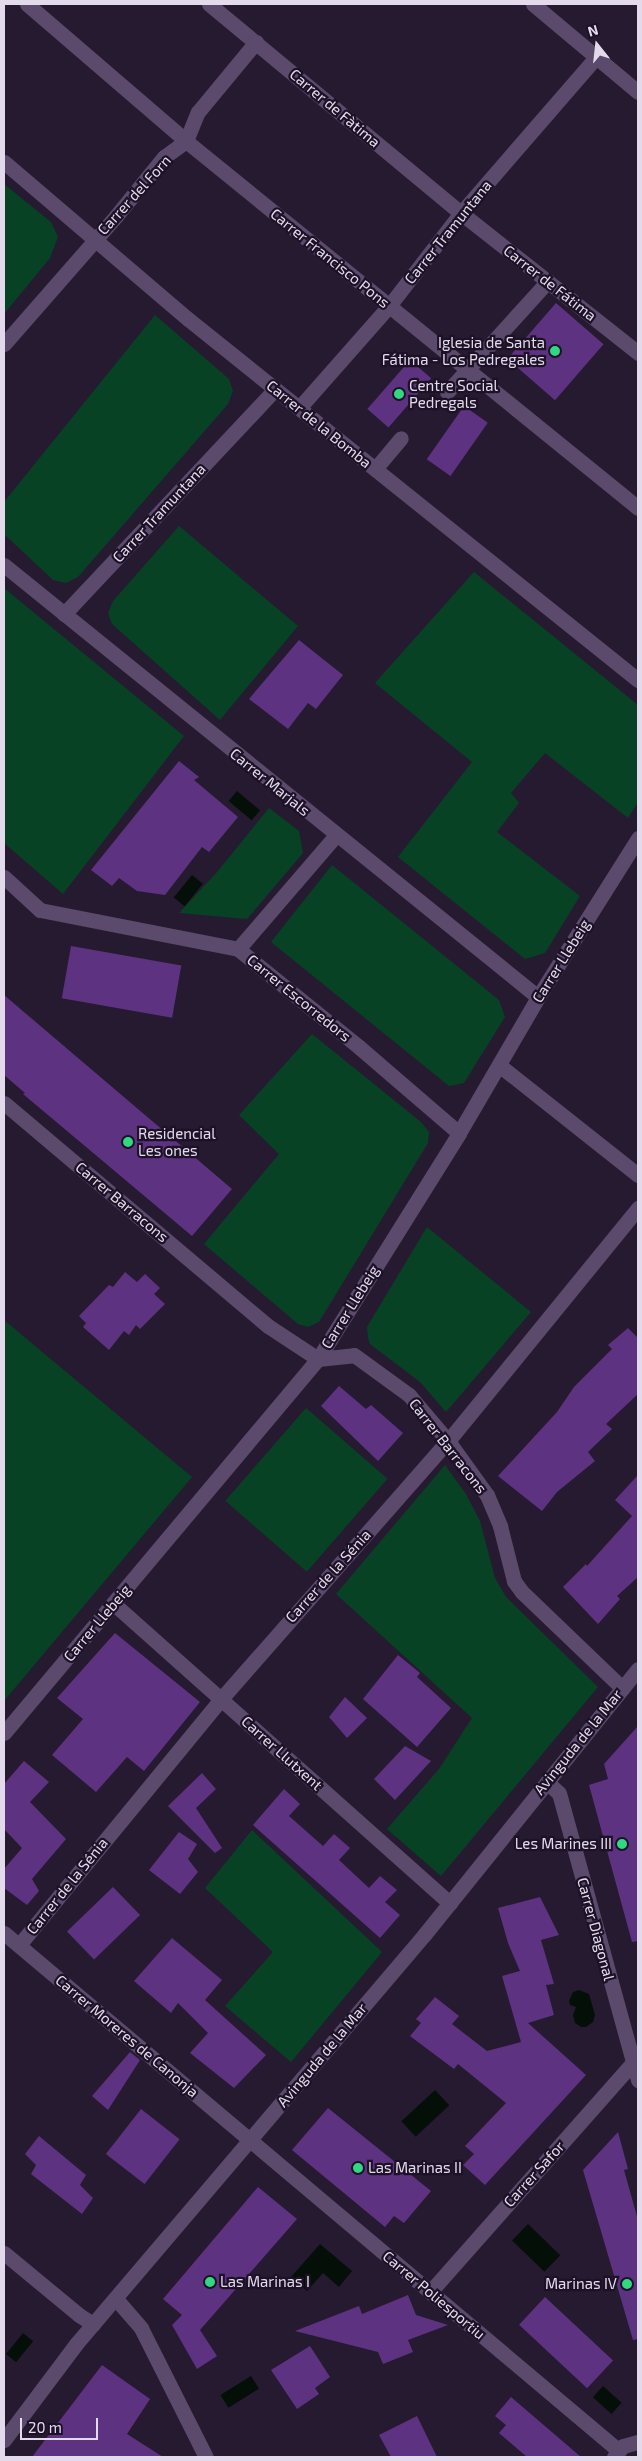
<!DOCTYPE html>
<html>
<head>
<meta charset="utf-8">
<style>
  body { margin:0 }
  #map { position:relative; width:642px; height:2461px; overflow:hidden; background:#261a31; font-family:"Exo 2",sans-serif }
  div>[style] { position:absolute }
  .green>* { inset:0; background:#074224; transform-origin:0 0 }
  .water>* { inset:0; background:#040f07; transform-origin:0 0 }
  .building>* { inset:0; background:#5d3280; transform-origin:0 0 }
  .minor>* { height:15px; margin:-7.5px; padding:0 7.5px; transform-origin:7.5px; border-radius:7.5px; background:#5b4a6c }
  .dots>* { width:14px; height:14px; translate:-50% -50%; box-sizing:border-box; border:2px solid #1c1127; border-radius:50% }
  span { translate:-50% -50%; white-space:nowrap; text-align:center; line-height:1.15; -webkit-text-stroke:4.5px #1c1127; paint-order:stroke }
  .street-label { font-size:15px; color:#e3dbeb }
  .poi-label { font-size:15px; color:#e3dbeb }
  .right { translate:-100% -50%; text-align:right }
  .left { translate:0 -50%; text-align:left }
  .frame { position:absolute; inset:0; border:5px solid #e3dbeb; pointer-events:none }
  .north { position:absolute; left:572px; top:20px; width:50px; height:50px; -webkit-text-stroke:4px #1c1127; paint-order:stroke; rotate:344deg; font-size:14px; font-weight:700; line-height:20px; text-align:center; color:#e3dbeb }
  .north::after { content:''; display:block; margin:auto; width:18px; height:22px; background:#e3dbeb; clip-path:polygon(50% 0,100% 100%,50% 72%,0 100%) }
  .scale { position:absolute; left:20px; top:2418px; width:78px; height:22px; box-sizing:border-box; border:2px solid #e3dbeb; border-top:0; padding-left:6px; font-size:15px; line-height:18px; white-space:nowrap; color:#e3dbeb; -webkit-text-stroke:4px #1c1127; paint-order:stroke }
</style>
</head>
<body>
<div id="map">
  <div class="green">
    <i style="clip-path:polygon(4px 184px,51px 222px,58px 237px,50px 258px,4px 314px)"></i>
    <i style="clip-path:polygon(155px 315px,229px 379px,233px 391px,228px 404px,78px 577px,66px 583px,53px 580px,4px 534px,4px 502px)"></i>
    <i style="clip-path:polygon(179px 526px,298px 626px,220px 720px,112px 624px,108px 613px,113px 601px)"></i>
    <i style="clip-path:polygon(474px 572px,638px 705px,638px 802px,628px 818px,545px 753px,511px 793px,519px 803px,497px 832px,580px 896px,545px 953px,525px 959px,398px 857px,472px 762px,375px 683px)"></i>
    <i style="clip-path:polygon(4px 588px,184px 736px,63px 894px,4px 843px)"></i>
    <i style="clip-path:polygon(269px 808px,299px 831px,303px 853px,247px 919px,179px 913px,218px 871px)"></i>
    <i style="clip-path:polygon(332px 865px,499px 1000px,505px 1017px,464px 1083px,449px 1086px,271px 942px)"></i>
    <i style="clip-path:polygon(312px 1034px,421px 1122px,429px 1132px,428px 1143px,319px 1322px,308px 1327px,298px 1324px,204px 1244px,279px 1154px,239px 1115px)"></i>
    <i style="clip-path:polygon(427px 1227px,531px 1312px,446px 1412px,420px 1382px,370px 1344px,368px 1338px,367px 1327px)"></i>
    <i style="clip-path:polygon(4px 1320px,192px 1477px,4px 1701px)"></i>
    <i style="left:306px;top:1408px;width:108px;height:123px;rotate:41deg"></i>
    <i style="clip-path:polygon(445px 1465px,466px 1494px,480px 1521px,495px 1578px,506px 1597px,598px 1687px,441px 1876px,387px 1829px,439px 1769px,472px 1718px,336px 1594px)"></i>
    <i style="clip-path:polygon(252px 1830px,382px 1952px,291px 2062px,225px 2006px,273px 1952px,205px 1888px)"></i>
  </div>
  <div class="water">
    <i style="left:237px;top:791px;width:30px;height:13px;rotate:40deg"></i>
    <i style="left:192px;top:875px;width:14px;height:29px;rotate:39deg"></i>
    <i style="clip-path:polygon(579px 1990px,589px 1994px,595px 2015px,593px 2022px,586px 2027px,581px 2027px,575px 2023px,573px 2015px,576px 2007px,570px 2005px,569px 2001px,573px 1992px)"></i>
    <i style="left:435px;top:2090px;width:21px;height:46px;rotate:47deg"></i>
    <i style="left:528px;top:2224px;width:45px;height:23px;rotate:44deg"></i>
    <i style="clip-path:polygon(320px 2244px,352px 2271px,339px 2287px,323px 2273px,307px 2291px,291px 2277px)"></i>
    <i style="left:23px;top:2333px;width:13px;height:27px;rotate:39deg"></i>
    <i style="left:251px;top:2376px;width:15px;height:36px;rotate:58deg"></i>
    <i style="left:603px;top:2386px;width:25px;height:15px;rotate:42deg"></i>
  </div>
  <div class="building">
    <i style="left:556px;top:303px;width:63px;height:74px;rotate:41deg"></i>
    <i style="left:410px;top:360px;width:28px;height:65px;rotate:41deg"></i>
    <i style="left:464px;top:406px;width:29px;height:65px;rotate:35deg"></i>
    <i style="clip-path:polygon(299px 640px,343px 675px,316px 709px,308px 703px,288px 729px,249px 699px)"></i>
    <i style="clip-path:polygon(179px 761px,199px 777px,194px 780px,238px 817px,209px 852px,202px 847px,165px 895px,137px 891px,119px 878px,112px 886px,91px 870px)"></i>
    <i style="left:71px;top:946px;width:112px;height:53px;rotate:10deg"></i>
    <i style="clip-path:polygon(4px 995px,232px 1189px,192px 1236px,23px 1094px,25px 1093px,4px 1075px)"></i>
    <i style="clip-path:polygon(125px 1272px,137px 1282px,145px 1274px,160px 1288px,154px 1294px,165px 1304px,140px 1329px,136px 1325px,129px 1335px,124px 1331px,109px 1350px,83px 1327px,86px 1323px,79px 1316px,109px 1285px,113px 1287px)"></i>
    <i style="clip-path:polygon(628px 1328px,638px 1338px,638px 1394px,606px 1424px,612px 1429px,588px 1452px,595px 1461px,557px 1492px,542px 1511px,498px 1476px,557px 1412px,574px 1387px,612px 1349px,608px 1345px)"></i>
    <i style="clip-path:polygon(339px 1386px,366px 1409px,371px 1405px,403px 1433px,378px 1461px,321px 1406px)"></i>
    <i style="clip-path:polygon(638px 1475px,638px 1577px,617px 1596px,620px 1599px,598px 1624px,563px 1587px,586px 1564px,587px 1566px,632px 1516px,615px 1500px)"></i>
    <i style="clip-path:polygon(115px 1633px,200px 1702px,144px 1771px,127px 1757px,96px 1792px,52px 1755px,83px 1719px,57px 1698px)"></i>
    <i style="clip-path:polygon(398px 1655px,420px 1673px,417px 1677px,451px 1708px,417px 1747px,363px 1699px)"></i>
    <i style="clip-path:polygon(345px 1697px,367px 1718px,347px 1738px,329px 1717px)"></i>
    <i style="clip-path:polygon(638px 1726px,638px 1941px,632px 1942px,589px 1785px,608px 1779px,604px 1764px)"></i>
    <i style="clip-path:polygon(405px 1746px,431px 1761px,395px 1800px,374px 1779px)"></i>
    <i style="clip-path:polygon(24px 1761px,49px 1782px,30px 1802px,66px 1839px,32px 1879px,39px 1891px,27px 1905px,4px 1888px,4px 1869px,22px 1848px,4px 1829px,4px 1784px)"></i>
    <i style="clip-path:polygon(202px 1773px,216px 1789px,196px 1808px,222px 1848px,215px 1853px,168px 1806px)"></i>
    <i style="clip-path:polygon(284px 1789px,300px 1804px,289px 1816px,323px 1846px,334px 1834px,350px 1848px,339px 1860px,369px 1888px,380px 1876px,397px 1890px,385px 1902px,400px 1915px,380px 1938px,253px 1825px)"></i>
    <i style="clip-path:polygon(179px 1832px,197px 1844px,188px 1859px,198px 1872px,180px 1894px,149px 1870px)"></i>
    <i style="left:113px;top:1887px;width:39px;height:64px;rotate:46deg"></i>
    <i style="clip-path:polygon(540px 1897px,559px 1935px,541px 1940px,554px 1984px,546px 1985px,554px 2015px,528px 2023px,586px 2075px,485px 2185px,463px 2165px,474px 2154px,465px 2146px,506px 2103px,458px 2064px,454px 2069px,410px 2036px,421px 2023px,416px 2019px,435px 1997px,459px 2016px,452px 2024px,487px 2051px,521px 2042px,502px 1976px,520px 1971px,508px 1943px,498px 1908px)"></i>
    <i style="clip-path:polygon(172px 1938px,222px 1980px,205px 2000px,266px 2055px,234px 2088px,190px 2053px,208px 2033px,178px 2003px,171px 2013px,134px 1981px)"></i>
    <i style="clip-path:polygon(130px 2052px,140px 2060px,108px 2110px,92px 2096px)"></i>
    <i style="clip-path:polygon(328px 2108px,431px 2191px,404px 2223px,394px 2216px,385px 2227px,292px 2150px)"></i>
    <i style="left:141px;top:2109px;width:49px;height:57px;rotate:38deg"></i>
    <i style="clip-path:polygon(618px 2132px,628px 2169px,624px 2170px,638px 2220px,638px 2339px,633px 2340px,583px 2170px)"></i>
    <i style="clip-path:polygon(39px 2136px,86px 2175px,80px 2185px,93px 2198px,82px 2214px,31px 2174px,36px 2165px,25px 2154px)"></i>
    <i style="clip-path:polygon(258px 2187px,297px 2219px,200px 2330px,217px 2356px,197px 2369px,172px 2325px,182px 2315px,163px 2299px)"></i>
    <i style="clip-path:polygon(408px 2295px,416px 2315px,448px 2325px,408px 2340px,413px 2352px,383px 2364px,378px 2352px,295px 2331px,359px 2306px,362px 2314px)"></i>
    <i style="left:545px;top:2297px;width:93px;height:38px;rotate:43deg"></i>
    <i style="clip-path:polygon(310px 2346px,330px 2377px,315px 2388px,319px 2394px,297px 2409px,271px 2370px)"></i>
    <i style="clip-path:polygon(102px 2365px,150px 2399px,127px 2434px,163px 2457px,32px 2457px)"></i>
    <i style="clip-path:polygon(511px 2397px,581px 2457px,527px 2457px,499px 2433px,506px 2425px,495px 2416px)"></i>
    <i style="clip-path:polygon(417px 2416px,437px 2457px,391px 2457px,379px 2435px)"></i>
  </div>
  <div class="minor">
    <i style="left:27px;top:4px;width:210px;rotate:40.7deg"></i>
    <i style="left:186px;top:141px;width:582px;rotate:39.07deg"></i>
    <i style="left:209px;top:4px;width:327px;rotate:39.7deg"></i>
    <i style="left:461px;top:213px;width:226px;rotate:38.3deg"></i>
    <i style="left:533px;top:4px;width:137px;rotate:40deg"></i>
    <i style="left:4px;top:162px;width:242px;rotate:40.5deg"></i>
    <i style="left:188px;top:319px;width:577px;rotate:38.74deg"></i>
    <i style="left:4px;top:344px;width:170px;rotate:-48.8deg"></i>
    <i style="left:116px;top:216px;width:76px;rotate:-50.9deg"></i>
    <i style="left:164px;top:157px;width:27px;rotate:-36deg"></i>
    <i style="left:186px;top:141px;width:31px;rotate:-68deg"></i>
    <i style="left:198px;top:112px;width:91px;rotate:-50.4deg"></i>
    <i style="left:447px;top:392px;width:150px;rotate:-47.7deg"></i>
    <i style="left:299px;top:408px;width:136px;rotate:-48.6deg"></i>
    <i style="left:389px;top:306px;width:118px;rotate:-52.3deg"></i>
    <i style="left:461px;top:213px;width:206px;rotate:-49.1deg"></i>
    <i style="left:375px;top:469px;width:40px;rotate:-50deg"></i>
    <i style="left:4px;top:565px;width:687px;rotate:38.97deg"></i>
    <i style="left:64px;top:614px;width:308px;rotate:-46.8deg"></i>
    <i style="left:4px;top:877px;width:49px;rotate:42.5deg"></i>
    <i style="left:40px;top:910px;width:202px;rotate:11.1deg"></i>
    <i style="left:238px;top:949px;width:156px;rotate:39deg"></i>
    <i style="left:359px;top:1047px;width:132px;rotate:40.7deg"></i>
    <i style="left:238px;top:949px;width:150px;rotate:-49.3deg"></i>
    <i style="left:499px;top:1065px;width:177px;rotate:38.4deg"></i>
    <i style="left:4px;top:1103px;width:346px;rotate:40.2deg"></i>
    <i style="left:268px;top:1326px;width:60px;rotate:33.4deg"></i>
    <i style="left:318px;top:1359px;width:36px;rotate:-6deg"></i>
    <i style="left:354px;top:1355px;width:68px;rotate:36deg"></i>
    <i style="left:409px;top:1395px;width:60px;rotate:49.7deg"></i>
    <i style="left:448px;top:1441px;width:67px;rotate:54.2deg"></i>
    <i style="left:487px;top:1495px;width:34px;rotate:67deg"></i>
    <i style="left:500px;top:1526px;width:57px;rotate:75.7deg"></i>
    <i style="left:514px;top:1581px;width:14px;rotate:54deg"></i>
    <i style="left:522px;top:1592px;width:139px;rotate:43.8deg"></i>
    <i style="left:114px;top:1604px;width:450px;rotate:41.7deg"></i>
    <i style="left:4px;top:1733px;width:488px;rotate:-50deg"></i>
    <i style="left:318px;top:1359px;width:266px;rotate:-58deg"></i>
    <i style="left:459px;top:1133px;width:157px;rotate:-59.8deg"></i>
    <i style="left:538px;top:997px;width:188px;rotate:-57.8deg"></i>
    <i style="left:547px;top:1782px;width:16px;rotate:43deg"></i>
    <i style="left:559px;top:1793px;width:298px;rotate:74.6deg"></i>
    <i style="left:4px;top:1933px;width:803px;rotate:40.1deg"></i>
    <i style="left:19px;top:1945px;width:318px;rotate:-50.6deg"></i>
    <i style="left:221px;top:1699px;width:344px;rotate:-48.7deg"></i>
    <i style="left:448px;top:1441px;width:301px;rotate:-50.8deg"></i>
    <i style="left:4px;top:2253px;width:97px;rotate:39.6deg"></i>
    <i style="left:79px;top:2315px;width:17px;rotate:33deg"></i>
    <i style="left:430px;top:2292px;width:312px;rotate:-48.5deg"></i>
    <i style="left:116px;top:2299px;width:38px;rotate:49deg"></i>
    <i style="left:141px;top:2328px;width:144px;rotate:63.3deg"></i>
    <i style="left:4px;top:2440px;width:120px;rotate:-53.1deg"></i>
    <i style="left:76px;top:2344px;width:537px;rotate:-49.61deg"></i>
    <i style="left:424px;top:1935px;width:341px;rotate:-51.2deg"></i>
    <i style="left:614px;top:2457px;width:14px;rotate:-51deg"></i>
    <i style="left:623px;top:2446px;width:16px;rotate:-15deg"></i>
  </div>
  <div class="dots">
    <i style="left:555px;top:351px;background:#31d882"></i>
    <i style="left:399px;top:394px;background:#31d882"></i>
    <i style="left:128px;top:1142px;background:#31d882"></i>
    <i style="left:622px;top:1844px;background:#31d882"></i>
    <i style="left:358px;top:2168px;background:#31d882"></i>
    <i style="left:210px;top:2282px;background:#31d882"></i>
    <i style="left:627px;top:2284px;background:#31d882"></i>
  </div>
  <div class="street-label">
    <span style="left:335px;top:108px;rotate:40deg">Carrer de Fàtima</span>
    <span style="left:134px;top:195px;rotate:-48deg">Carrer del Forn</span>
    <span style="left:448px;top:232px;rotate:-51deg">Carrer Tramuntana</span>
    <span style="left:330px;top:258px;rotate:39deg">Carrer Francisco Pons</span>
    <span style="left:550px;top:283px;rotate:38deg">Carrer de Fátima</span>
    <span style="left:319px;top:424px;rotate:39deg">Carrer de la Bomba</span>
    <span style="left:159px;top:513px;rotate:-47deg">Carrer Tramuntana</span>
    <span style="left:270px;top:782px;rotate:39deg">Carrer Marjals</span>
    <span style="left:561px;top:961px;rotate:-58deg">Carrer Llebeig</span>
    <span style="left:299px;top:998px;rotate:39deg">Carrer Escorredors</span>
    <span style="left:122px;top:1202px;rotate:40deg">Carrer Barracons</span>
    <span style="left:350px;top:1307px;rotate:-58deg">Carrer Llebeig</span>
    <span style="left:448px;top:1446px;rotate:52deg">Carrer Barracons</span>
    <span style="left:328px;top:1576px;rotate:-48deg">Carrer de la Sénia</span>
    <span style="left:97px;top:1623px;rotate:-50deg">Carrer Llebeig</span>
    <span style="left:578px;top:1742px;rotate:-51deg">Avinguda de la Mar</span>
    <span style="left:282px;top:1753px;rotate:42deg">Carrer Llutxent</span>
    <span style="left:67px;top:1886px;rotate:-51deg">Carrer de la Sénia</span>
    <span style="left:596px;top:1929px;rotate:75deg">Carrer Diagonal</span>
    <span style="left:127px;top:2036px;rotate:40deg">Carrer Moreres de Canonja</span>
    <span style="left:322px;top:2055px;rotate:-50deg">Avinguda de la Mar</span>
    <span style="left:534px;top:2174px;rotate:-48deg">Carrer Safor</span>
    <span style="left:434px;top:2295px;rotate:40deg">Carrer Poliesportiu</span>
  </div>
  <div class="poi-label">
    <span class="right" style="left:545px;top:351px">Iglesia de Santa<br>Fátima - Los Pedregales</span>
    <span class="left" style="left:409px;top:394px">Centre Social<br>Pedregals</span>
    <span class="left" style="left:138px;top:1142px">Residencial<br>Les ones</span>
    <span class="right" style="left:612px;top:1844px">Les Marines III</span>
    <span class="left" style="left:368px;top:2168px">Las Marinas II</span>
    <span class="left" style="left:220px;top:2282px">Las Marinas I</span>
    <span class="right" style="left:617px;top:2284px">Marinas IV</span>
  </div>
  <div class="frame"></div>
  <div class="north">N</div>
  <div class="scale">20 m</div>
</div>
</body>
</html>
